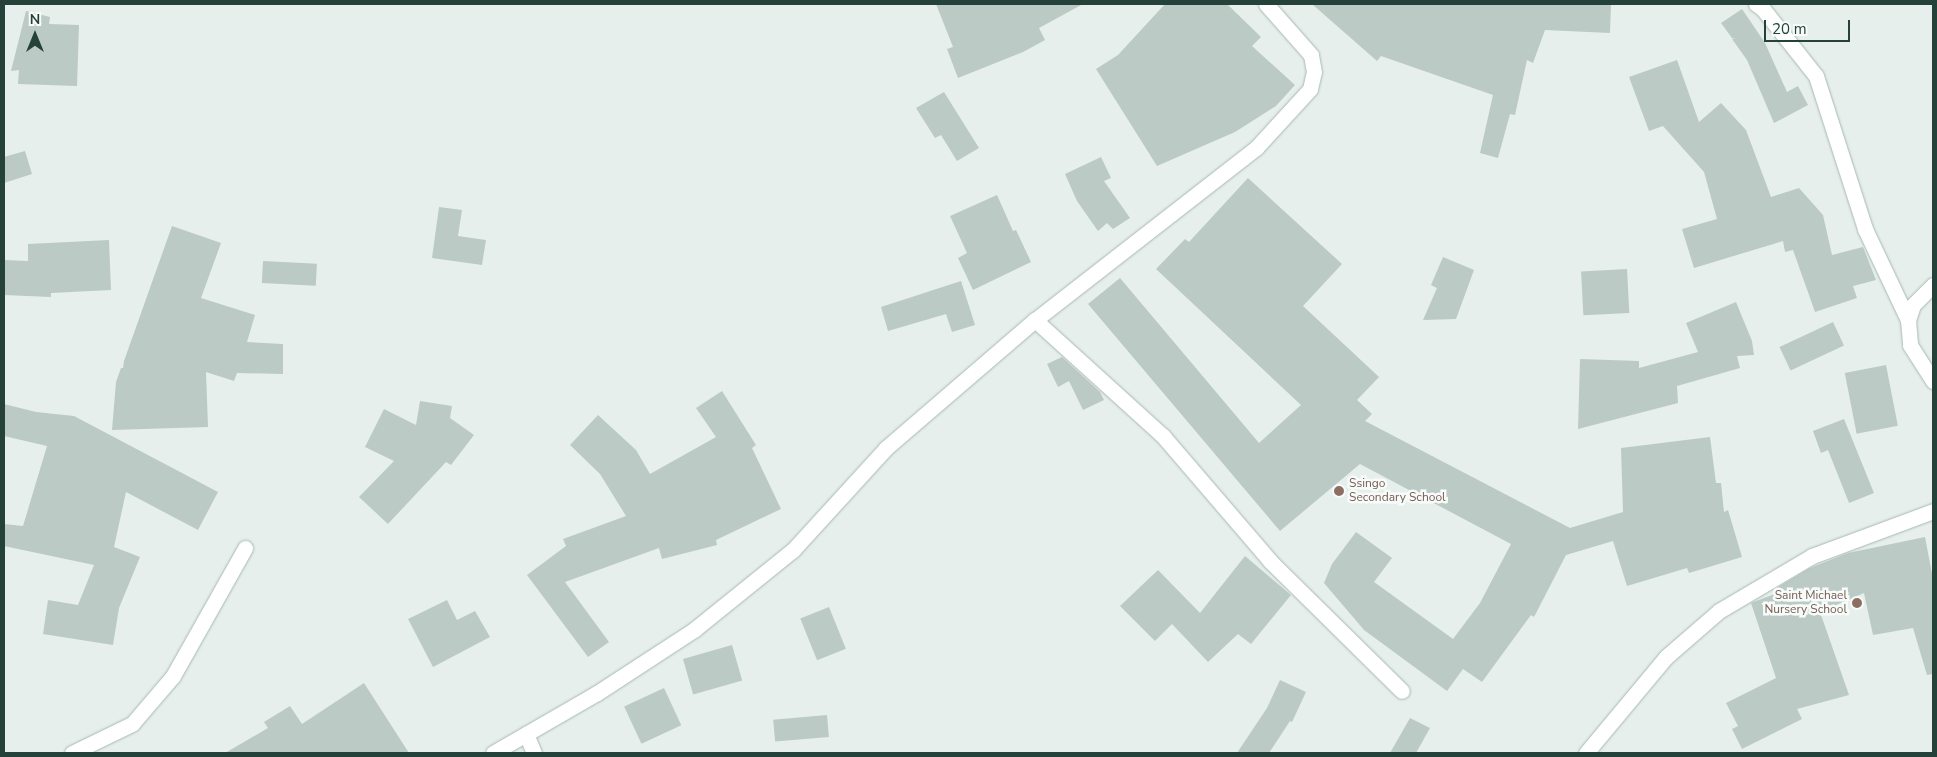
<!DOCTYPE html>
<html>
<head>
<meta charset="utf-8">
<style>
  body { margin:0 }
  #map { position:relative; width:1937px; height:757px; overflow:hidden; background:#e6efeb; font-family:"Nunito Sans",sans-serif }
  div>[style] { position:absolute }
  .building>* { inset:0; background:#bbcac4; transform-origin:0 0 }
  .roads { filter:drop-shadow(0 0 1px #a8b8b2) drop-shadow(0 0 1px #a8b8b2) }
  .minor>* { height:15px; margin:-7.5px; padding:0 7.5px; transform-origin:7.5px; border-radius:7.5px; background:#fff }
  .dots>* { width:14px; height:14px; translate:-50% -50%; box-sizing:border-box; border:2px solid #f7fbf9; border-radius:50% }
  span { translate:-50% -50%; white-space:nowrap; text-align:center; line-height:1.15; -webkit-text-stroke:5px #f7fbf9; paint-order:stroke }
  .education-label { font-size:12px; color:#785e54 }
  .left { translate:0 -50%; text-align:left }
  .right { translate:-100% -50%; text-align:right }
  .frame { position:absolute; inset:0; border:5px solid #24423a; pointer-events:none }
  .north { position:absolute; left:10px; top:10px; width:50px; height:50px; -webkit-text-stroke:4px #f7fbf9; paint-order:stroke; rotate:0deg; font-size:14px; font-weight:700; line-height:20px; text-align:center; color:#24423a }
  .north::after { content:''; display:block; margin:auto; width:18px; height:22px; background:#24423a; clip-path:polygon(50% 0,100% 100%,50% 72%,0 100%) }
  .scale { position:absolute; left:1764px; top:20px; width:86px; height:22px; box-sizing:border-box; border:2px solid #24423a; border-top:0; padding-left:6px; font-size:15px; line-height:18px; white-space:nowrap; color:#24423a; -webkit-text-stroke:4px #f7fbf9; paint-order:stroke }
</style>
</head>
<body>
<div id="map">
  <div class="building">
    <i style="clip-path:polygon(936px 4px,1083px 4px,1039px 28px,1045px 40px,1023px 52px,958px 78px,947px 49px,953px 47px)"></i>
    <i style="clip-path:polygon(1165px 4px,1227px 4px,1261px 37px,1252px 46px,1295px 85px,1276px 106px,1235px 132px,1157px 166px,1096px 69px,1118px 55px)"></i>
    <i style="clip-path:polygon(1312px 4px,1611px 4px,1610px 33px,1545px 30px,1533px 63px,1527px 60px,1515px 115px,1510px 114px,1498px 158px,1480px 153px,1493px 95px,1381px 56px,1377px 61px)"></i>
    <i style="clip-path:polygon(1742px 9px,1765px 43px,1787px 92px,1798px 86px,1808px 105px,1774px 123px,1747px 60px,1732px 39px,1735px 38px,1732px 38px,1721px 23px)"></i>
    <i style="clip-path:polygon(26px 11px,50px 17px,49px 24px,79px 25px,77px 86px,18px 84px,19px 70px,11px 71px)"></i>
    <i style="clip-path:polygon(1677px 60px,1699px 122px,1721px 103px,1746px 130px,1771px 197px,1799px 188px,1823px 215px,1832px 255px,1863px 247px,1876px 280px,1853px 286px,1857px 298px,1815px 312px,1793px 250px,1785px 252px,1783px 241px,1694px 268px,1682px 229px,1717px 219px,1704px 172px,1663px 126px,1649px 131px,1629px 77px)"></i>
    <i style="clip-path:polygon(944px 92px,979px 148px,957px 161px,941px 135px,935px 138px,916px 108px)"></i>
    <i style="clip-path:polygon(25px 151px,32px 174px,4px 183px,4px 157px)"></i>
    <i style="clip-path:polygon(1101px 157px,1111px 178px,1104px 181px,1130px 218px,1113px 229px,1107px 223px,1098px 231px,1077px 201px,1065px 174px)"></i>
    <i style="clip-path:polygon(1248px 178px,1342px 264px,1303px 306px,1379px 377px,1357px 400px,1372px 414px,1365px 421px,1570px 528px,1623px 512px,1621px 448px,1710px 437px,1716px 483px,1721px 483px,1724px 512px,1728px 510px,1742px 557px,1689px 573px,1687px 568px,1627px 586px,1613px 541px,1566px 555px,1534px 617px,1531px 615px,1482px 682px,1463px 669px,1447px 691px,1364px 630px,1324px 583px,1332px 564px,1356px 532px,1392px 558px,1374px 582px,1453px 639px,1480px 603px,1511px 544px,1360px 464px,1280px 531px,1088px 304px,1120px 278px,1259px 443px,1301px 405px,1156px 269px,1185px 239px,1189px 242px)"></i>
    <i style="clip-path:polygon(997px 195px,1013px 231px,1016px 230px,1031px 262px,973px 290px,958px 258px,967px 253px,950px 216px)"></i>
    <i style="clip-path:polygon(439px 207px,462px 210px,458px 236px,486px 240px,482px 265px,432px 258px)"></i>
    <i style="clip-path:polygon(172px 226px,221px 243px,201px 298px,255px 315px,247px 342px,283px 344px,283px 374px,237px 373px,234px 381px,206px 372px,208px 427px,112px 430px,116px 382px,121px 368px,123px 368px,124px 361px)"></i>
    <i style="clip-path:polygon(109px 240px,111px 290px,51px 293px,51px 297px,4px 295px,4px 260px,28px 261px,28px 244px)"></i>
    <i style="clip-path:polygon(1443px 257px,1474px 270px,1456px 319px,1423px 320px,1437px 288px,1431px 285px)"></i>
    <i style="left:263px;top:261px;width:54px;height:22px;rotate:3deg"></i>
    <i style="left:1627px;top:269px;width:44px;height:46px;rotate:87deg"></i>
    <i style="clip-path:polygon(961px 281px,975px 325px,952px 332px,946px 314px,888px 331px,881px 307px)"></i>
    <i style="clip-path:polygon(1736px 302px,1752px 341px,1754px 355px,1737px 356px,1740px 368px,1677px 386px,1678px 403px,1578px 429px,1580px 359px,1639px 361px,1639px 368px,1698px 352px,1686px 323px)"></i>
    <i style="left:1833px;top:322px;width:26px;height:59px;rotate:65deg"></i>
    <i style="clip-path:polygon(1062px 357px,1100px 392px,1104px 400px,1083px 410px,1069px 381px,1058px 387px,1047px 364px)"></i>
    <i style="left:1886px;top:365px;width:62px;height:42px;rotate:79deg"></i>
    <i style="clip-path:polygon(722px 391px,756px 445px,752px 448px,781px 509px,716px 540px,717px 545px,662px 559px,659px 548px,565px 582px,609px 642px,588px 657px,527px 575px,566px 546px,563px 539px,626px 516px,600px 474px,570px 445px,598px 415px,636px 450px,650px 474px,716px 437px,696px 408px)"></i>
    <i style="clip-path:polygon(420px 401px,452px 406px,450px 418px,474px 435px,451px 465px,446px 462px,388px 524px,359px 497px,394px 461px,365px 447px,384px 409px,416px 425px)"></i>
    <i style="clip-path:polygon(4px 404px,36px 412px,74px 416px,218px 492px,198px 530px,126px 492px,114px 547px,140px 557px,119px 608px,113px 645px,43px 634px,48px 600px,78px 605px,94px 565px,4px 546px,4px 524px,23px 526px,47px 446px,4px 436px)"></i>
    <i style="clip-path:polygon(1844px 419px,1874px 493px,1849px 503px,1828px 450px,1821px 453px,1813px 431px)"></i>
    <i style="clip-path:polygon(1925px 537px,1933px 579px,1933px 674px,1927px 675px,1913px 628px,1873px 635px,1864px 593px,1820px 612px,1849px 695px,1797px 709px,1802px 719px,1742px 749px,1732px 729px,1738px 726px,1726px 703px,1776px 678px,1751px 603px,1780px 592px,1778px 587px,1810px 568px,1848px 553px)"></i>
    <i style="clip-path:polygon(1245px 556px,1291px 595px,1251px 644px,1238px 634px,1208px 662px,1172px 624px,1155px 641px,1120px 606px,1158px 570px,1200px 613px)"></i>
    <i style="clip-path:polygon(447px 600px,457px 620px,475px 611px,490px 637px,433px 667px,408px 619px)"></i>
    <i style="left:829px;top:607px;width:45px;height:31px;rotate:68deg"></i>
    <i style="left:732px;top:645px;width:37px;height:51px;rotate:74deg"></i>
    <i style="clip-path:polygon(1280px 680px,1306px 692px,1292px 722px,1290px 721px,1269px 753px,1237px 753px,1267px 708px)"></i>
    <i style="clip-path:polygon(364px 683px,409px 753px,225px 753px,268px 728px,264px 722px,290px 706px,302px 724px)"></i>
    <i style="left:664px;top:688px;width:41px;height:44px;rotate:65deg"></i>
    <i style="left:827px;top:715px;width:22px;height:54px;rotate:85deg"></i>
    <i style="clip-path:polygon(1410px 718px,1430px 728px,1416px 753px,1390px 753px)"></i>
  </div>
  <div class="roads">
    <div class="minor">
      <i style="left:1756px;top:4px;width:9px;rotate:36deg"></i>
      <i style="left:1763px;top:9px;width:85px;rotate:51.7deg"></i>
      <i style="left:1816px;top:76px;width:161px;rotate:72.2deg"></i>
      <i style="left:1865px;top:229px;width:101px;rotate:64.7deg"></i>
      <i style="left:1933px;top:285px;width:28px;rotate:135deg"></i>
      <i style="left:1913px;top:305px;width:16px;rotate:108deg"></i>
      <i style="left:1908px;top:320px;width:25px;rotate:85deg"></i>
      <i style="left:1910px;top:345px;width:43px;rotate:57.4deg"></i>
      <i style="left:1035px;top:320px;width:173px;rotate:42.2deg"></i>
      <i style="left:1163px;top:436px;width:165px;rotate:49.4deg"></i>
      <i style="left:1270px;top:561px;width:185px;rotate:44.6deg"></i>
      <i style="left:526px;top:734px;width:21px;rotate:67deg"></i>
      <i style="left:72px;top:753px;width:67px;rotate:-25.8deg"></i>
      <i style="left:132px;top:724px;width:63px;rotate:-49.5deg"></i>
      <i style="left:173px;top:676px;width:147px;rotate:-60.6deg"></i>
      <i style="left:493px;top:753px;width:120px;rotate:-30deg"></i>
      <i style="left:597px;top:693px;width:117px;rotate:-33.1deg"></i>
      <i style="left:695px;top:629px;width:126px;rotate:-38.9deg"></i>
      <i style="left:793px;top:550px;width:138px;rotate:-47.6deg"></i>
      <i style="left:886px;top:448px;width:196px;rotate:-40.7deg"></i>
      <i style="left:1035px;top:320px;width:280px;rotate:-37.9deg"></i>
      <i style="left:1256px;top:148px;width:80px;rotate:-47.5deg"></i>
      <i style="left:1310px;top:89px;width:17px;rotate:-77deg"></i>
      <i style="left:1314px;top:72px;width:17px;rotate:-100deg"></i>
      <i style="left:1311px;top:55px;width:68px;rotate:-131.4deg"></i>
      <i style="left:1586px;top:753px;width:125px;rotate:-50.2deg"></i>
      <i style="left:1666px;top:657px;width:70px;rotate:-41deg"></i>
      <i style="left:1719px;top:611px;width:108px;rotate:-30.6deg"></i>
      <i style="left:1812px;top:556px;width:129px;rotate:-20.4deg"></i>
    </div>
  </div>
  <div class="dots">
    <i style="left:1339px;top:491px;background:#8d6e63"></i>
    <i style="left:1857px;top:603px;background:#8d6e63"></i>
  </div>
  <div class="education-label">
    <span class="left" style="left:1349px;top:491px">Ssingo<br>Secondary School</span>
    <span class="right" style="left:1847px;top:603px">Saint Michael<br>Nursery School</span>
  </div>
  <div class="frame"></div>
  <div class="north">N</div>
  <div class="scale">20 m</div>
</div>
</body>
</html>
